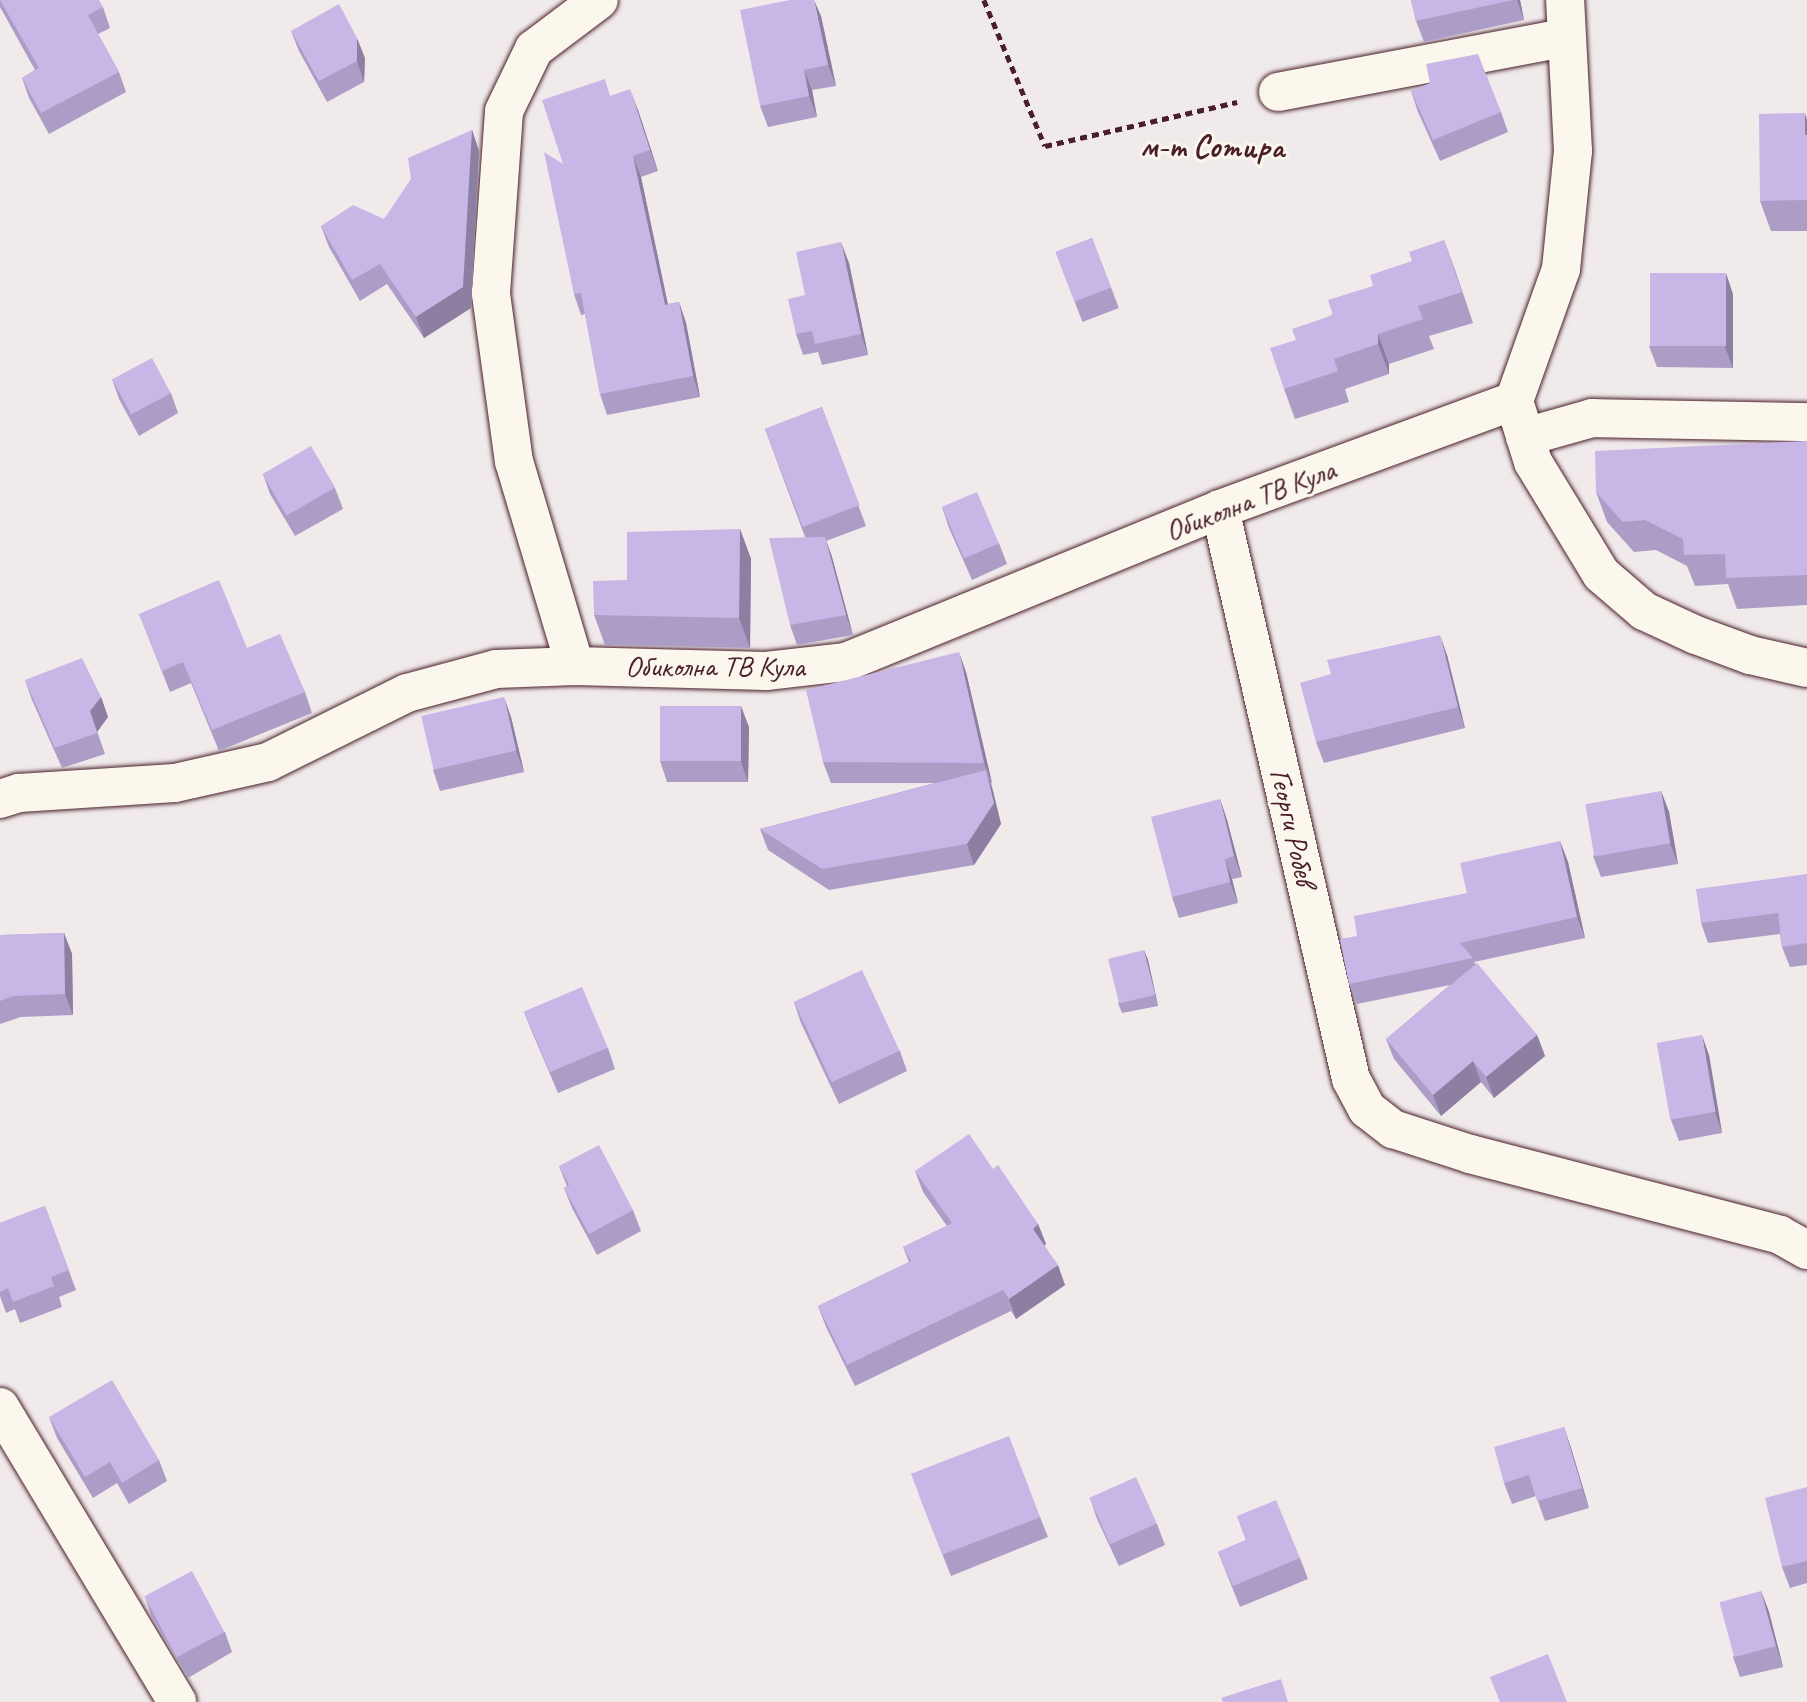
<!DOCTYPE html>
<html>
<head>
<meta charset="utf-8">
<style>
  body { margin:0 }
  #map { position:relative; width:1807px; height:1702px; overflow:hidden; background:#f1eaeb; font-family:Caveat,sans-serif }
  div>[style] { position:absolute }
  .path>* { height:4.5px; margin-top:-2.25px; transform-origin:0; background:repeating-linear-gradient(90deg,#4a1f2b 0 7px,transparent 0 12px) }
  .roads { filter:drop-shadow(0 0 2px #4a1f2b) drop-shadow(0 0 2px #4a1f2b) }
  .minor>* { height:38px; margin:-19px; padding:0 19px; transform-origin:19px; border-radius:19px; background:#fbf7ec }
  .wall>* { inset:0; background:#ac9dc7; transform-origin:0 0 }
  .shaded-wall>* { inset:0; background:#8c7fa2 }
  .building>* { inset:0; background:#c8b6e7; transform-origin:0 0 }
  span { translate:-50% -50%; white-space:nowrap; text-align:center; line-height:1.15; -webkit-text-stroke:6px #fbf7ec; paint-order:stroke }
  .street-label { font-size:30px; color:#4a1f2b }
  .neighbourhood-label { font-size:32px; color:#4a1f2b; font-weight:700 }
</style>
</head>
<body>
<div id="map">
  <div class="path">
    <i style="left:984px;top:0;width:158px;rotate:67.3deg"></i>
    <i style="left:1045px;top:146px;width:197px;rotate:-12.9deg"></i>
  </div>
  <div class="roads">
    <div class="minor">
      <i style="left:1278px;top:92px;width:291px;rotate:-10.7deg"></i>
      <i style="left:1514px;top:401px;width:140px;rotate:-70.4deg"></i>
      <i style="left:1561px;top:269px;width:119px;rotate:-84.2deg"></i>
      <i style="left:1573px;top:151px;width:151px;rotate:-93deg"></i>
      <i style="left:1525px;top:437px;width:70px;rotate:-15.8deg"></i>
      <i style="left:1592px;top:418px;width:215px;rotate:1.1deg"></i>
      <i style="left:1220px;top:509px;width:585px;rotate:77.06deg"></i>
      <i style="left:1351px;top:1079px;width:34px;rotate:62deg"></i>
      <i style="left:1367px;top:1109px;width:33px;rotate:38deg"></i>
      <i style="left:1393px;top:1129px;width:81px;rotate:18deg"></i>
      <i style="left:1470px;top:1154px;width:320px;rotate:14.6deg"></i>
      <i style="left:1780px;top:1235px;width:31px;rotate:29deg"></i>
      <i style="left:575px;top:666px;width:213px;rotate:-106.6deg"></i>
      <i style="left:514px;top:462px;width:171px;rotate:-97.8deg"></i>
      <i style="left:491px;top:293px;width:182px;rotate:-85.9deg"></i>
      <i style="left:504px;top:111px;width:69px;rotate:-64.2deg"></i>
      <i style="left:534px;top:49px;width:81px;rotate:-37deg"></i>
      <i style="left:0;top:799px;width:20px;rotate:-18deg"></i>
      <i style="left:19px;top:793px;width:156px;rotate:-3.7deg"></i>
      <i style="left:175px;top:783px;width:95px;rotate:-12.7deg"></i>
      <i style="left:268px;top:762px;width:155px;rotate:-26.4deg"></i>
      <i style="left:407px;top:693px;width:92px;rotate:-15.1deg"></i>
      <i style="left:496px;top:669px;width:79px;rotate:-2.2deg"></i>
      <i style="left:575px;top:666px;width:191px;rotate:1.5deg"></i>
      <i style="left:766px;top:671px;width:81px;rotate:-6.4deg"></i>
      <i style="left:846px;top:662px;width:404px;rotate:-22.2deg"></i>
      <i style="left:1220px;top:509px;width:313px;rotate:-20.2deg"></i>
      <i style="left:1514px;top:401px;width:64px;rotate:72.7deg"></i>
      <i style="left:1533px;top:462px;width:131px;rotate:58.7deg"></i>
      <i style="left:1601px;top:574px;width:57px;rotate:40.7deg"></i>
      <i style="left:1644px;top:611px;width:57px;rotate:24.8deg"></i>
      <i style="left:1696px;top:635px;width:58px;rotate:20.3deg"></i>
      <i style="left:1750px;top:655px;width:58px;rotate:12.8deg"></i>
      <i style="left:0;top:1407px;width:344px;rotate:59deg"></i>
    </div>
  </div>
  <div class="wall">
    <i style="clip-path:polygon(0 0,103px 7px,110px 28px,98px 34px,119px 72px,126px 92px,49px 134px,29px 98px,22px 78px,35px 70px,0 7px)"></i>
    <i style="clip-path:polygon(1411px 0,1520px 0,1524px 20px,1424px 42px,1416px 21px)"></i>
    <i style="clip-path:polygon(821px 16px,836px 86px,812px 90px,817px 117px,768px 127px,760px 106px)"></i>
    <i style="clip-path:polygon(291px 31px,365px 58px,364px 82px,327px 102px,299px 51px)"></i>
    <i style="clip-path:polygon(1411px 91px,1501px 112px,1508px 132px,1440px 161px,1418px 112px)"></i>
    <i style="clip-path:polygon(611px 96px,638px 110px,658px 171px,641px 177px,668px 304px,679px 302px,686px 323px,700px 397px,607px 415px,600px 394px,585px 314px,581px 315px,574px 294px,563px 164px)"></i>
    <i style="clip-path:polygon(1807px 120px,1807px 231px,1771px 231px,1760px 201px)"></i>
    <i style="clip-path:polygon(472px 130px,479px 151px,471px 308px,424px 338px,387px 284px,360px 301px,329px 247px,321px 226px,384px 219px)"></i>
    <i style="left:1092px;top:238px;width:75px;height:39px;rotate:69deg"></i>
    <i style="clip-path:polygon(1444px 240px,1473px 323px,1429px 336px,1434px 349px,1389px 364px,1389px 374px,1345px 389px,1349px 402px,1295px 419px,1284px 389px,1296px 340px,1373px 286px)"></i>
    <i style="clip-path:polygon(849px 263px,868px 355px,822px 365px,818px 352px,803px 355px,796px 334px,805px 295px)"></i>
    <i style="clip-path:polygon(1733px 294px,1733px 368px,1657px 367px,1649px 346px)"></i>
    <i style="clip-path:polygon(112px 379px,171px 393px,178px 413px,139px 436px,119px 399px)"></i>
    <i style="clip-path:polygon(822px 407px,866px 526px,826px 541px,832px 557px,853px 635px,797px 645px,790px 625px,805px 537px,765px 429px)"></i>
    <i style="clip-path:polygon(1807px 441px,1807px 605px,1737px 609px,1728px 584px,1695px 586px,1687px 566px,1656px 550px,1634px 552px,1607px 522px,1596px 492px)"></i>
    <i style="clip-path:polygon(263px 474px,335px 488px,343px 509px,295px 536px,270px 494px)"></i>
    <i style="clip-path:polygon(942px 507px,999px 543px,1007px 564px,972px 580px,949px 528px)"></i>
    <i style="clip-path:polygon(740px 529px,751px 559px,750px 648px,605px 645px,594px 615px,627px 580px)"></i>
    <i style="clip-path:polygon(139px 614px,247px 648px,305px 692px,312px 713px,219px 751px,191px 683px,170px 692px)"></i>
    <i style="clip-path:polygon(1447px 655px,1465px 728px,1324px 763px,1316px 742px)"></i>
    <i style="clip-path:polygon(966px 672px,992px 783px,991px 783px,1001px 824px,974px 865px,829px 890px,768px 850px,760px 829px,935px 783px,831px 783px,823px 762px)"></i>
    <i style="clip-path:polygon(25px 680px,101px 697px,108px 717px,97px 732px,105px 754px,62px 768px,32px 700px)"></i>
    <i style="clip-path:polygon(511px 717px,524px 772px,440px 791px,433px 770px)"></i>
    <i style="clip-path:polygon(749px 727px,748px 782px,667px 782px,660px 761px)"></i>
    <i style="clip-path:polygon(1661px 791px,1669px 812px,1678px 864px,1601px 877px,1593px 856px)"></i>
    <i style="clip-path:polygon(1220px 799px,1227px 820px,1242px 877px,1232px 879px,1238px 903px,1179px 918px,1172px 897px)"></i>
    <i style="clip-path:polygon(1560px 841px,1568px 862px,1585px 938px,1474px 962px,1537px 1035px,1545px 1056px,1494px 1098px,1481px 1082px,1441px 1116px,1394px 1059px,1386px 1039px,1450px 985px,1357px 1004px,1349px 984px,1467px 893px)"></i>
    <i style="clip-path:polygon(1807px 874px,1807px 965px,1790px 967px,1782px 947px,1780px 934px,1708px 943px,1701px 923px)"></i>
    <i style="clip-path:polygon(64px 933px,72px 954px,73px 1015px,21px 1017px,0 1024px,0 935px)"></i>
    <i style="clip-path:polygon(1144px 950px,1148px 960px,1158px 1006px,1122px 1013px,1118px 1003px)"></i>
    <i style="clip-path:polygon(794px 1002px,900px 1051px,907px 1071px,839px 1104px,801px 1023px)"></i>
    <i style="clip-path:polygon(524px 1012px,608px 1048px,615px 1069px,558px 1093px,532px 1032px)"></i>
    <i style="clip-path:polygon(1709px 1055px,1722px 1133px,1679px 1141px,1671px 1120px)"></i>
    <i style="clip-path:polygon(559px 1166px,633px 1210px,641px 1231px,597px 1255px,572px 1208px,564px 1188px,567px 1186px)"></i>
    <i style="clip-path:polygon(993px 1169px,1038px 1224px,1046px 1244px,1044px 1246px,1065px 1285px,1016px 1319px,1011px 1311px,855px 1386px,826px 1327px,818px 1306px,909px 1262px,903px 1247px,947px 1226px,923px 1192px,915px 1171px)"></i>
    <i style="clip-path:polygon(45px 1206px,76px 1290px,59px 1297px,62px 1307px,20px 1323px,15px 1309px,6px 1313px,0 1296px,0 1223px)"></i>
    <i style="clip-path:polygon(49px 1417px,159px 1460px,167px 1481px,129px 1504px,117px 1483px,93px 1498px,57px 1438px)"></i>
    <i style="clip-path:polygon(1564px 1427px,1571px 1448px,1589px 1508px,1545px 1521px,1536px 1496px,1512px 1504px,1504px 1483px)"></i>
    <i style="clip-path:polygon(1807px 1487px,1807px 1583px,1790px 1588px,1782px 1567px)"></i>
    <i style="clip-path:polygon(919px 1495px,1040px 1517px,1048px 1537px,951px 1576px)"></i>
    <i style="clip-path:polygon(1090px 1498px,1157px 1524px,1165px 1545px,1119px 1566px,1097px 1519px)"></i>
    <i style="clip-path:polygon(1237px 1516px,1300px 1558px,1308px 1579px,1240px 1607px,1218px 1552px,1246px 1540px)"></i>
    <i style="clip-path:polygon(1761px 1591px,1769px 1612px,1783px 1667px,1740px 1677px,1733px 1657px)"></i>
    <i style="clip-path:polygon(145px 1597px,225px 1632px,232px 1652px,188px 1678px,152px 1618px)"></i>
  </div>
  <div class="shaded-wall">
    <i style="clip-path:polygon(814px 0,821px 16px,836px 86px,828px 65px)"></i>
    <i style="clip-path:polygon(1517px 0,1520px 0,1524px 20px)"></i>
    <i style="clip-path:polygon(357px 38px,365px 58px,364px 82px,357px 61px)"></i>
    <i style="clip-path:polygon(804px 70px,812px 90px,817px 117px,809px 96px)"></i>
    <i style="clip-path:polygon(630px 89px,638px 110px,658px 171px,650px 150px)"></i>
    <i style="clip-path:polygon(1805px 113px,1807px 120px,1807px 141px,1805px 135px)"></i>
    <i style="clip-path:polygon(472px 130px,479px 151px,471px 308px,424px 338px,416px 317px)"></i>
    <i style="clip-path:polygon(633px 156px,641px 177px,672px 325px,665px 305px)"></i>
    <i style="clip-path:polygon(1444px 240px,1455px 270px,1473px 323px,1462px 292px)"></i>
    <i style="clip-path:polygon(841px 242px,849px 263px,868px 355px,861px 334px)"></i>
    <i style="clip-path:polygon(1726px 273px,1733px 294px,1733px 368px,1725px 347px)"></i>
    <i style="clip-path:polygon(679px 302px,686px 323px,700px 397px,693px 376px)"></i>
    <i style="clip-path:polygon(1378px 334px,1389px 364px,1389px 374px,1378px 344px)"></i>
    <i style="clip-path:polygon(740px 529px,751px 559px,750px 648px,739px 618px)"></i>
    <i style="clip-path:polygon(825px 537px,832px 557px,853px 635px,846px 615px)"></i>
    <i style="clip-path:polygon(1440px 635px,1447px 655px,1465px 728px,1458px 707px)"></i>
    <i style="clip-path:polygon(959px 652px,966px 672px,992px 783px,984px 763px)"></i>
    <i style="clip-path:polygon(101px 697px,108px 717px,97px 732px,105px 754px,90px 711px)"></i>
    <i style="clip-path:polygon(504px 697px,511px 717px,524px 772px,516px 751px)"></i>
    <i style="clip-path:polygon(741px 706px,749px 727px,748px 782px,741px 762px)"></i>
    <i style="clip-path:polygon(986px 770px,993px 791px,1001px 824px,974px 865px,967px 844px)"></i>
    <i style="clip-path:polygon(1661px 791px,1669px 812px,1678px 864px,1670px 843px)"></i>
    <i style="clip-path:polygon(1220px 799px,1227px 820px,1242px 877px,1234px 856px)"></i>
    <i style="clip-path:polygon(1560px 841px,1568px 862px,1585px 938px,1577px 917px)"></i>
    <i style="clip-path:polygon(1225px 859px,1232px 879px,1238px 903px,1230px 882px)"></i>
    <i style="clip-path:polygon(64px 933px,72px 954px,73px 1015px,65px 994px)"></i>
    <i style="clip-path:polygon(1144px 950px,1148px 960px,1158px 1006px,1155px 995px)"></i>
    <i style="clip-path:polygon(1537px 1035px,1545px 1056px,1494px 1098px,1486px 1077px)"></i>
    <i style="clip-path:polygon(1702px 1035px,1709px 1055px,1722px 1133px,1715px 1112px)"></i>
    <i style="clip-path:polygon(1473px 1061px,1481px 1082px,1441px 1116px,1433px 1095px)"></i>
    <i style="clip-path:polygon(1038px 1224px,1046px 1244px,1040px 1249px,1033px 1229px)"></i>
    <i style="clip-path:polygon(1058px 1265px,1065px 1285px,1016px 1319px,1009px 1299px)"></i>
    <i style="clip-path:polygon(1564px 1427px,1571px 1448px,1589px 1508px,1582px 1488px)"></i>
    <i style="clip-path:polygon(1761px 1591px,1769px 1612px,1783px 1667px,1776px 1646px)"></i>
  </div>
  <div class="building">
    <i style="clip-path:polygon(0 0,99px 0,103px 7px,88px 15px,119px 72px,41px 113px,22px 78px,39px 68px)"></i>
    <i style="clip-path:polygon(790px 0,814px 0,828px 65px,804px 70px,809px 96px,760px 106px,740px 10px)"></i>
    <i style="clip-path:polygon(1411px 0,1513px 0,1416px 21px)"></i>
    <i style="clip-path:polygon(339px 4px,357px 38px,357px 61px,319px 81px,291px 31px)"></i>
    <i style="clip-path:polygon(1478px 54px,1501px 112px,1433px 140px,1411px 91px,1430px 83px,1426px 64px)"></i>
    <i style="clip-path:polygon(605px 79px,610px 96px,630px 89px,650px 150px,633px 156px,665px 305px,679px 302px,693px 376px,600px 394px,581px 293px,574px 294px,544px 152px,563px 164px,542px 100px)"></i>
    <i style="clip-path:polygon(1805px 113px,1805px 135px,1807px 135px,1807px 200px,1760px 201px,1759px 114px)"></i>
    <i style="clip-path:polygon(472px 130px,463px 287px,416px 317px,380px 264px,352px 280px,321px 226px,353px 205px,384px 219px,411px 179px,408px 158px)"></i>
    <i style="left:1092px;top:238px;width:53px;height:39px;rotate:69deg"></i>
    <i style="clip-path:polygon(1444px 240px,1462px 292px,1418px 306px,1423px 319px,1378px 334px,1378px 344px,1334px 359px,1338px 371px,1284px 389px,1270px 348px,1296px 340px,1292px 329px,1333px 315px,1328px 300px,1373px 286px,1370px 275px,1412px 261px,1409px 252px)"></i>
    <i style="clip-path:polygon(841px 242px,861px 334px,815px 344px,812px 331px,796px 334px,788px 299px,805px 295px,796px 252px)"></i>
    <i style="left:1650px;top:273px;width:76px;height:73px"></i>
    <i style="left:152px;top:358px;width:40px;height:45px;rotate:62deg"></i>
    <i style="left:822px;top:407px;width:105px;height:61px;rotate:69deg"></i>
    <i style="clip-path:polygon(1807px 441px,1807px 575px,1726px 578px,1725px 554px,1684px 555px,1683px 539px,1645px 520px,1623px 522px,1596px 492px,1595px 451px)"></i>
    <i style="left:311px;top:446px;width:48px;height:56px;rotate:60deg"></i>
    <i style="left:977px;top:492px;width:56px;height:38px;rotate:67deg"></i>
    <i style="clip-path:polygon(740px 529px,739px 618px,594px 615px,593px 581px,627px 580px,627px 532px)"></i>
    <i style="clip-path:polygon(825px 537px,846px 615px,790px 625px,769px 538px)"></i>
    <i style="clip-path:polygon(219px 580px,247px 648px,280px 634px,305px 692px,212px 730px,183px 662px,162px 671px,139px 614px)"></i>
    <i style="clip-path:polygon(1440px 635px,1458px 707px,1316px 742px,1300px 683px,1331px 674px,1327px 660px)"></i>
    <i style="clip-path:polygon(959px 652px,984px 763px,823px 762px,806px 690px)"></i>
    <i style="clip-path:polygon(82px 658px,101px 697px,90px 711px,97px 733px,55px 748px,25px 680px)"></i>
    <i style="left:504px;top:697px;width:55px;height:85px;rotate:77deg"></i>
    <i style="left:660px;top:706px;width:81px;height:55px"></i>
    <i style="clip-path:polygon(986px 770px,994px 803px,967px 844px,822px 869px,760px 829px)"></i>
    <i style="left:1661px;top:791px;width:53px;height:77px;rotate:80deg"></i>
    <i style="clip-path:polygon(1220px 799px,1234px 856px,1225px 859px,1230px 882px,1172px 897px,1151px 817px)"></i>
    <i style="clip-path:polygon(1560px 841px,1577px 917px,1460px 943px,1473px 958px,1349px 984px,1340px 939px,1357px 936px,1354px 916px,1467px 893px,1460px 863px)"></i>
    <i style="clip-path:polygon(1807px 874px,1807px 943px,1782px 947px,1778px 913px,1701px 923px,1696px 889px)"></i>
    <i style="clip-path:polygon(64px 933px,65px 994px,13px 996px,0 1001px,0 935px)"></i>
    <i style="left:1144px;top:950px;width:46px;height:37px;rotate:76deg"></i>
    <i style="clip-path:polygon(1477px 963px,1537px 1035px,1486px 1077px,1473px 1061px,1433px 1095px,1386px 1039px)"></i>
    <i style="left:862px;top:970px;width:89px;height:75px;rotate:65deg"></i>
    <i style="left:582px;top:987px;width:66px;height:63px;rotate:67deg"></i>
    <i style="left:1702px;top:1035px;width:78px;height:46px;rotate:80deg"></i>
    <i style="clip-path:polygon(969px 1134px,993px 1169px,998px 1165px,1038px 1224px,1033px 1229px,1058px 1265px,1009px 1299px,1003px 1290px,847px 1365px,818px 1306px,911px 1261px,903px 1247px,952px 1223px,915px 1171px)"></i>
    <i style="clip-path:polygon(599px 1145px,633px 1210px,589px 1234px,564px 1188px,569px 1185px,559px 1166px)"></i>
    <i style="clip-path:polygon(45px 1206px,69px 1270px,51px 1277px,54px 1286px,13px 1302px,8px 1288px,0 1292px,0 1223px)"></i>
    <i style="clip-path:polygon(112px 1380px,159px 1460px,122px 1483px,110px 1462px,85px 1477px,49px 1417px)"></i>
    <i style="clip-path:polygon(1564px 1427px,1582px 1488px,1537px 1501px,1529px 1475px,1504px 1483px,1494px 1447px)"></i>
    <i style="left:1009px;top:1436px;width:87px;height:105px;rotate:69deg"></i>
    <i style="left:1136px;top:1477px;width:51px;height:51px;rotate:66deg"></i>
    <i style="clip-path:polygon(1807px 1487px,1807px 1561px,1782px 1567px,1765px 1498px)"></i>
    <i style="clip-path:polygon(1276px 1500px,1300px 1558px,1233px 1586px,1218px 1552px,1246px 1540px,1237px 1516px)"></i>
    <i style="left:192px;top:1571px;width:69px;height:54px;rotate:62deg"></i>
    <i style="left:1761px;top:1591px;width:57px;height:43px;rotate:75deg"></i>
    <i style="clip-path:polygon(1548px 1654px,1567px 1702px,1500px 1702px,1490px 1677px)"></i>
    <i style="clip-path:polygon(1281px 1679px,1288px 1702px,1223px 1702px,1221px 1698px)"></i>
  </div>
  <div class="street-label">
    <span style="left:1250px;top:500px;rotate:-21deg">Обиколна ТВ Кула</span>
    <span style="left:715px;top:666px">Обиколна ТВ Кула</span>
    <span style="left:1293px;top:827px;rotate:77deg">Георги Робев</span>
  </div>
  <div class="neighbourhood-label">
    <span style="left:1212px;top:147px">м-т Сотира</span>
  </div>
</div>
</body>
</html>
